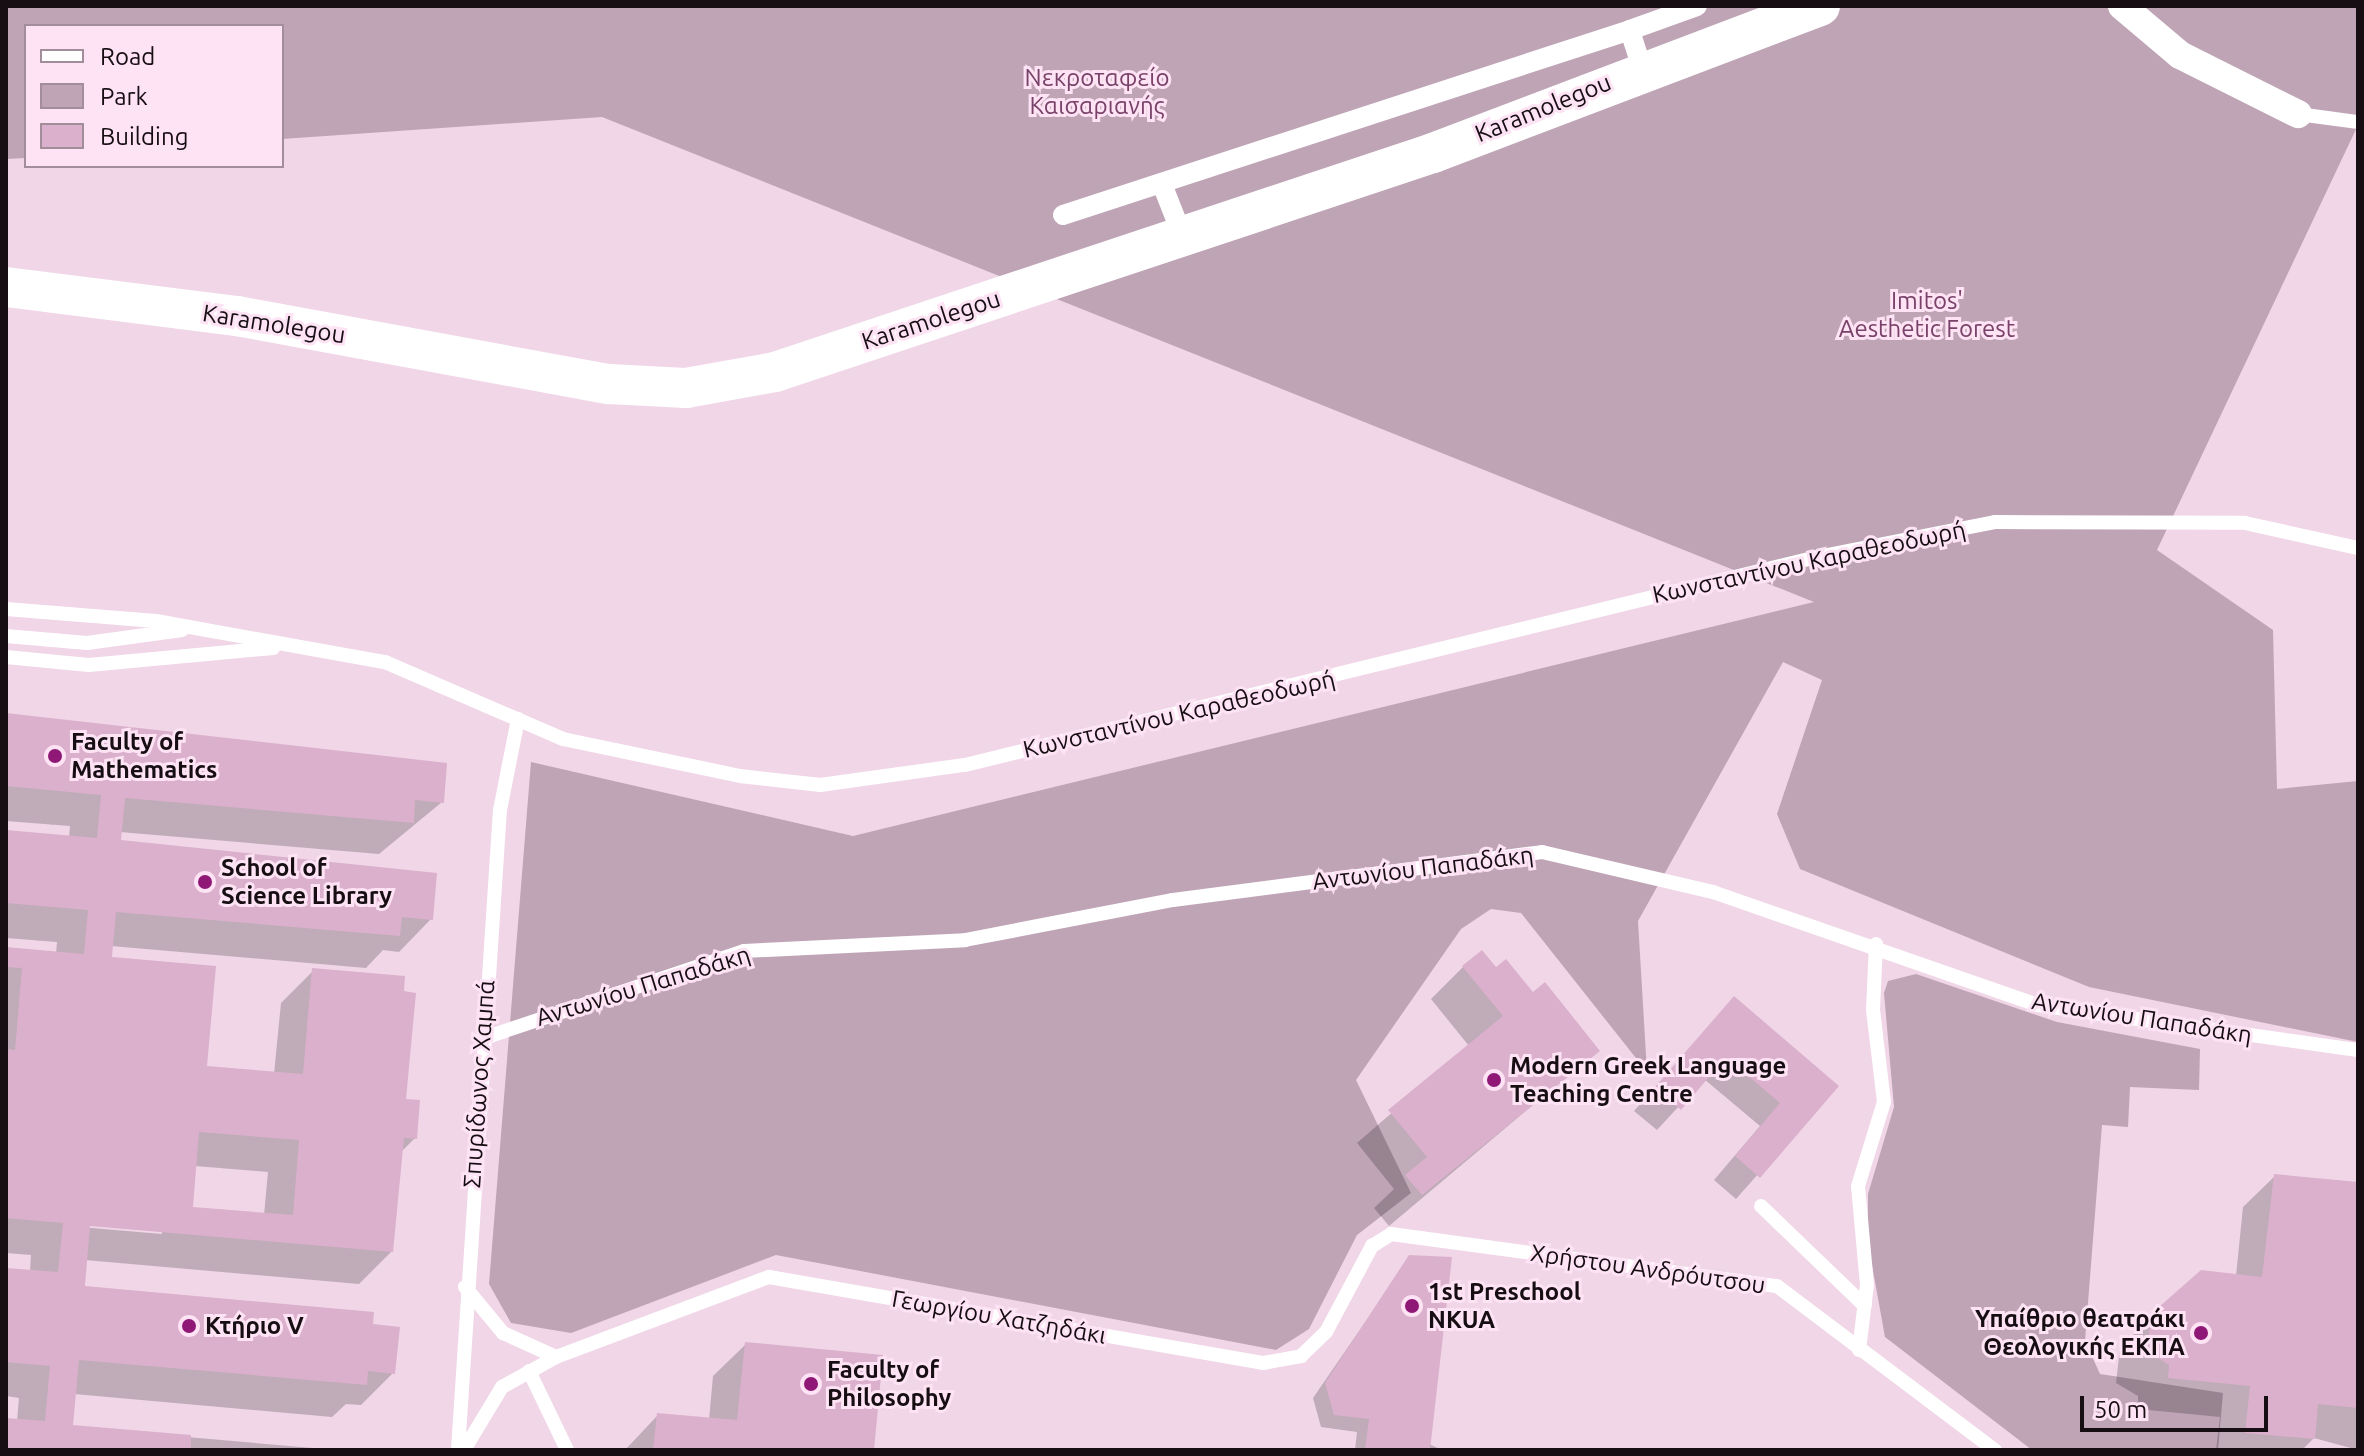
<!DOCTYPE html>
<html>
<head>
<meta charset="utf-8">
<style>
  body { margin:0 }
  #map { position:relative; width:2364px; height:1456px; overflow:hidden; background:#f0d6e7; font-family:Ubuntu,sans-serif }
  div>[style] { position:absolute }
  .green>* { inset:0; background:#bfa4b6 }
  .shadow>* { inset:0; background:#0003 }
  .building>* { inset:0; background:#dbb0cc }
  .service>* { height:14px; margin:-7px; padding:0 7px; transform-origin:7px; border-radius:7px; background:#fff }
  .pedestrian>* { height:20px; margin:-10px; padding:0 10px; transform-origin:10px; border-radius:10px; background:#fff }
  .minor>* { height:28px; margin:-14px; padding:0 14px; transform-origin:14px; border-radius:14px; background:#fff }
  .secondary>* { height:40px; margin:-20px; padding:0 20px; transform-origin:20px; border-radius:20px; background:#fff }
  .dots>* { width:22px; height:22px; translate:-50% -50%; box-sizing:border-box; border:4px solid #fde3f4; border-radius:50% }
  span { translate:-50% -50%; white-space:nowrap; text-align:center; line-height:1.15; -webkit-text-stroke:6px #fde3f4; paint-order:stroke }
  .park-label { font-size:24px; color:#794269 }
  .street-label { font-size:24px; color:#160e13 }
  .poi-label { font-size:24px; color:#160e13; font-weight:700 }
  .left { translate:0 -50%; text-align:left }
  .right { translate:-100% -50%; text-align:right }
  .frame { position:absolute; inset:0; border:8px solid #160e13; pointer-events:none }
  .legend { position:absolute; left:24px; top:24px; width:260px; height:144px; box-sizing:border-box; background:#fde3f4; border:2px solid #a18e9a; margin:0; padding:10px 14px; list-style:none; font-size:24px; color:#160e13 }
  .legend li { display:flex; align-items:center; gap:16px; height:40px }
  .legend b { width:40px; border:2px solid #a18e9a }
  .scale { position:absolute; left:2080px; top:1396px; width:188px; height:36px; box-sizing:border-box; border:4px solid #160e13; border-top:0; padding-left:10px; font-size:24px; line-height:28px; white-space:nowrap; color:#160e13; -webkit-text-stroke:6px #fde3f4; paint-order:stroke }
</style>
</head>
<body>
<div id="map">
  <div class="green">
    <i style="clip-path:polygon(6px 6px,2358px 6px,2358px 125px,2157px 550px,2273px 630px,2277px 789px,2358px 781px,2358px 1042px,2089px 987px,1800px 869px,1777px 814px,1822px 680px,1783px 662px,1638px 921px,1647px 1072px,1521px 913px,1491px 909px,1461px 929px,1356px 1080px,1411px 1193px,1357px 1235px,1309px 1329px,1276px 1350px,776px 1255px,571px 1333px,511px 1323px,489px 1284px,531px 762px,853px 836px,1814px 602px,602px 117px,282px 139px,282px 26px,26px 26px,26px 158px,6px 159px)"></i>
    <i style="clip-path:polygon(1916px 974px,2057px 1022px,2200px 1049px,2199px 1090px,2130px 1087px,2128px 1127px,2102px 1125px,2085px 1341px,2100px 1374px,2223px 1393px,2218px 1450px,2032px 1450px,1885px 1337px,1868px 1243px,1868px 1194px,1894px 1107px,1884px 993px,1888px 981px)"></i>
  </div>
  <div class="shadow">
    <i style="clip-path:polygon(evenodd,6px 716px,442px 802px,379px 854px,120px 832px,119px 842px,431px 919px,399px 952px,383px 950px,366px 968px,111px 946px,110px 958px,205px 1068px,274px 1074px,281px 1003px,313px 971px,404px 1101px,415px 1138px,400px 1153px,392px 1251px,359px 1284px,85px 1260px,83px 1288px,370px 1326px,393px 1373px,361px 1405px,346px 1404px,332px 1417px,74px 1394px,71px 1427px,336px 1450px,6px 1450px,6px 1420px,17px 1421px,19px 1398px,6px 1396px,6px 1270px,30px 1272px,31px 1255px,6px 1253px,6px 949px,56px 954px,57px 942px,6px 938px,6px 832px,69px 837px,70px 826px,6px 821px,6px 716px,195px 1166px,268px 1172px,264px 1215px,191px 1209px,195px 1166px,6px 716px,80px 1223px,162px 1230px,162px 1234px,80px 1227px,80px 1223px)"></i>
    <i style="clip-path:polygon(1463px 967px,1496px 970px,1598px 1050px,1389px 1226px,1374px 1208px,1394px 1189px,1357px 1143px,1469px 1046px,1431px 999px)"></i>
    <i style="clip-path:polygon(1734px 999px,1836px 1086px,1736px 1199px,1714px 1180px,1760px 1126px,1704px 1079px,1657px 1130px,1634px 1111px)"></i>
    <i style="clip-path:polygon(2275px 1176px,2358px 1184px,2358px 1450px,2314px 1438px,2302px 1450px,2216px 1450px,2220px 1417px,2138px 1409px,2138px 1396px,2116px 1383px,2120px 1348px,2152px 1316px,2236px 1276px,2243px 1207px)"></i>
    <i style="clip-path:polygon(1410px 1257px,1429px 1444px,1442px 1450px,1355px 1450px,1357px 1432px,1321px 1427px,1313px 1398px)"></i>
    <i style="clip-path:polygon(746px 1344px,872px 1450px,625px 1450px,658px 1415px,709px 1420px,713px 1376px)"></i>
  </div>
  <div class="building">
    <i style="clip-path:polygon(evenodd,6px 713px,447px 763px,444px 803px,415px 800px,414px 823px,125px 798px,121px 840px,437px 873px,433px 920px,402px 917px,400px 936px,116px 912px,112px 957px,216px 966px,207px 1066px,303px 1074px,312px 968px,405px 976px,404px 991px,416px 993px,406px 1099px,420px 1100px,417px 1139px,404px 1138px,393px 1252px,90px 1226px,85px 1286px,374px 1312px,373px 1324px,400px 1327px,395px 1374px,368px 1371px,367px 1385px,79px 1360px,73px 1425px,191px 1435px,191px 1450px,6px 1450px,6px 1418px,45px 1421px,50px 1366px,6px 1362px,6px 1268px,58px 1272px,63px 1223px,6px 1218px,6px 1049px,15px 1050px,22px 968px,6px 967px,6px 947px,84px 954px,88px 910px,6px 903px,6px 830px,97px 838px,101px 795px,6px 786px,6px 713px,199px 1132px,299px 1140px,293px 1215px,193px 1207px,199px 1132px)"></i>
    <i style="clip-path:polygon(1482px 950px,1496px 967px,1506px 959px,1533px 992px,1545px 982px,1600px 1051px,1422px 1195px,1405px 1175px,1427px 1157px,1388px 1110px,1503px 1016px,1462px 966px)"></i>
    <i style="clip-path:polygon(1734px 996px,1839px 1086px,1760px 1178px,1735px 1156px,1780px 1103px,1726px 1057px,1681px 1110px,1655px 1087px)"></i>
    <i style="clip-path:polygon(2274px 1174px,2358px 1182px,2358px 1408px,2318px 1404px,2315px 1439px,2245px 1433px,2250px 1386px,2168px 1378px,2169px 1365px,2147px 1351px,2151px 1314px,2201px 1270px,2262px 1277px)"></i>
    <i style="clip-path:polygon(1409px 1255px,1452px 1257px,1430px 1450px,1365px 1450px,1369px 1419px,1334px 1415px,1325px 1383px)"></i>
    <i style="clip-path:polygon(745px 1342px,883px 1355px,874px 1450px,653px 1450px,657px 1413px,737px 1420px)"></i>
  </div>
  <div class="service">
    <i style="left:2298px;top:114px;width:61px;rotate:7.6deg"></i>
    <i style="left:6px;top:609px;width:150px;rotate:4.6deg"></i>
    <i style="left:156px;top:621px;width:233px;rotate:10.2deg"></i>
    <i style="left:385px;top:662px;width:194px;rotate:23.4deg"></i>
    <i style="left:563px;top:739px;width:181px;rotate:11.8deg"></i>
    <i style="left:740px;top:776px;width:81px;rotate:6.4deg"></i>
    <i style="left:820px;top:785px;width:146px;rotate:-7.9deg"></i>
    <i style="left:965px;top:765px;width:877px;rotate:-13.72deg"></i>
    <i style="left:1817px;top:557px;width:181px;rotate:-11.1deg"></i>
    <i style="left:1995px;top:522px;width:250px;rotate:0.2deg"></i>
    <i style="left:2245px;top:523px;width:116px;rotate:12.5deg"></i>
    <i style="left:6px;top:636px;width:81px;rotate:4.9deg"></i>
    <i style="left:87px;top:643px;width:96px;rotate:-7.8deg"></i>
    <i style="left:6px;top:657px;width:83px;rotate:5.5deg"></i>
    <i style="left:89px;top:665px;width:185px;rotate:-5.3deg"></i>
    <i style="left:481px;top:1039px;width:277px;rotate:-18.5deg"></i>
    <i style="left:744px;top:951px;width:221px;rotate:-2.8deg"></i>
    <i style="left:965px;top:940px;width:212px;rotate:-10.9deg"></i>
    <i style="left:1173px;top:900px;width:372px;rotate:-7.4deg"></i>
    <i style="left:1542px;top:852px;width:176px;rotate:13.2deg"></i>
    <i style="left:1713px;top:892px;width:343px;rotate:19.2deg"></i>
    <i style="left:2037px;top:1005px;width:324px;rotate:8deg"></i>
    <i style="left:1761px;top:1206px;width:144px;rotate:43.9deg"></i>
    <i style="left:465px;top:1287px;width:60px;rotate:50.4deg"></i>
    <i style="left:503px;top:1333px;width:58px;rotate:24.4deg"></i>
    <i style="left:556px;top:1357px;width:228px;rotate:-20.6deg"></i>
    <i style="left:769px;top:1277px;width:501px;rotate:9.88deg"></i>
    <i style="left:1263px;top:1363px;width:39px;rotate:-10deg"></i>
    <i style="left:1301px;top:1356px;width:35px;rotate:-44deg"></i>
    <i style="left:1326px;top:1332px;width:98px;rotate:-61.9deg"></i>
    <i style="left:1372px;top:1246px;width:22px;rotate:-32deg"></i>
    <i style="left:1391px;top:1234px;width:389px;rotate:7.7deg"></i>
    <i style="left:1777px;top:1286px;width:273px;rotate:37deg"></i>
    <i style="left:1859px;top:1350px;width:65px;rotate:-83deg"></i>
    <i style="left:1867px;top:1285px;width:99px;rotate:-95.2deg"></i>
    <i style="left:1858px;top:1186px;width:88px;rotate:-72.8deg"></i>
    <i style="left:1884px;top:1102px;width:93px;rotate:-96.8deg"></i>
    <i style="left:1873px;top:1010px;width:66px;rotate:-87.4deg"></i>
    <i style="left:529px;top:1371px;width:88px;rotate:64.3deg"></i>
    <i style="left:458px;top:1450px;width:641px;rotate:-86.25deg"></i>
    <i style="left:500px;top:810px;width:93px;rotate:-78.8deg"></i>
    <i style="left:464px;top:1450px;width:74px;rotate:-58.9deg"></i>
    <i style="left:502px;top:1387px;width:62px;rotate:-29.1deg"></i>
  </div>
  <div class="pedestrian">
    <i style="left:1642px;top:68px;width:40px;rotate:-108deg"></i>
    <i style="left:1630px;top:30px;width:71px;rotate:-19.7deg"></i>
    <i style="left:1162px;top:184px;width:55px;rotate:68.6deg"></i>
    <i style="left:1063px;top:215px;width:596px;rotate:-18.07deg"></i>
  </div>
  <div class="minor">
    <i style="left:2122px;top:6px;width:76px;rotate:40.2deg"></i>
    <i style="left:2180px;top:55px;width:132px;rotate:26.6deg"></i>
  </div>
  <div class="secondary">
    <i style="left:6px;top:287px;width:233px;rotate:7.2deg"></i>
    <i style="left:237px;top:316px;width:378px;rotate:10.4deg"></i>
    <i style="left:609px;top:384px;width:77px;rotate:3deg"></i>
    <i style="left:686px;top:388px;width:90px;rotate:-10.2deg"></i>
    <i style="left:775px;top:372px;width:693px;rotate:-18.41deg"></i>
    <i style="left:1433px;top:153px;width:414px;rotate:-20.8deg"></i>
  </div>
  <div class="dots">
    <i style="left:55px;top:756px;background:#8f1776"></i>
    <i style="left:205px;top:882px;background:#8f1776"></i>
    <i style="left:1494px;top:1080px;background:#8f1776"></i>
    <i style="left:1412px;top:1306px;background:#8f1776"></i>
    <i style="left:189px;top:1326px;background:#8f1776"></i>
    <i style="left:2201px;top:1333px;background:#8f1776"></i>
    <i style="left:811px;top:1384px;background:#8f1776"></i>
  </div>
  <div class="park-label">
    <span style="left:1097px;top:92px">Νεκροταφείο<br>Καισαριανής</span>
    <span style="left:1927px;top:315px">Imitos'<br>Aesthetic Forest</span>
  </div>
  <div class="street-label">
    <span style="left:1543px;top:108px;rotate:-22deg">Karamolegou</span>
    <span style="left:931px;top:320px;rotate:-18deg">Karamolegou</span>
    <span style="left:274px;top:324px;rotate:9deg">Karamolegou</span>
    <span style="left:1809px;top:562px;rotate:-12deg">Κωνσταντίνου Καραθεοδωρή</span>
    <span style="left:1179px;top:714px;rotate:-13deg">Κωνσταντίνου Καραθεοδωρή</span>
    <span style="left:1423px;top:868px;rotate:-7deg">Αντωνίου Παπαδάκη</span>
    <span style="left:643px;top:986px;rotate:-17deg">Αντωνίου Παπαδάκη</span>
    <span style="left:2142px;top:1018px;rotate:9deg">Αντωνίου Παπαδάκη</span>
    <span style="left:479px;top:1084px;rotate:-86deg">Σπυρίδωνος Χαμπά</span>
    <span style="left:1648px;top:1269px;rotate:8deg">Χρήστου Ανδρόυτσου</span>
    <span style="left:999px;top:1317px;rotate:10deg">Γεωργίου Χατζηδάκι</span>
  </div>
  <div class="poi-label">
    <span class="left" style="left:71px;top:756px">Faculty of<br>Mathematics</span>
    <span class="left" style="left:221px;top:882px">School of<br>Science Library</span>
    <span class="left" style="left:1510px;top:1080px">Modern Greek Language<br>Teaching Centre</span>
    <span class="left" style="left:1428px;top:1306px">1st Preschool<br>NKUA</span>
    <span class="right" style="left:2185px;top:1333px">Υπαίθριο θεατράκι<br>Θεολογικής ΕΚΠΑ</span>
    <span class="left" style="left:205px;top:1326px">Κτήριο V</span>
    <span class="left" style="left:827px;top:1384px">Faculty of<br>Philosophy</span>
  </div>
  <div class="frame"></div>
  <ul class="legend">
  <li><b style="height:10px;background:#fff"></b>Road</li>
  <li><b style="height:22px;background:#bfa4b6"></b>Park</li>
  <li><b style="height:22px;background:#dbb0cc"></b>Building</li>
  </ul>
  <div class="scale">50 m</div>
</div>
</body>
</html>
